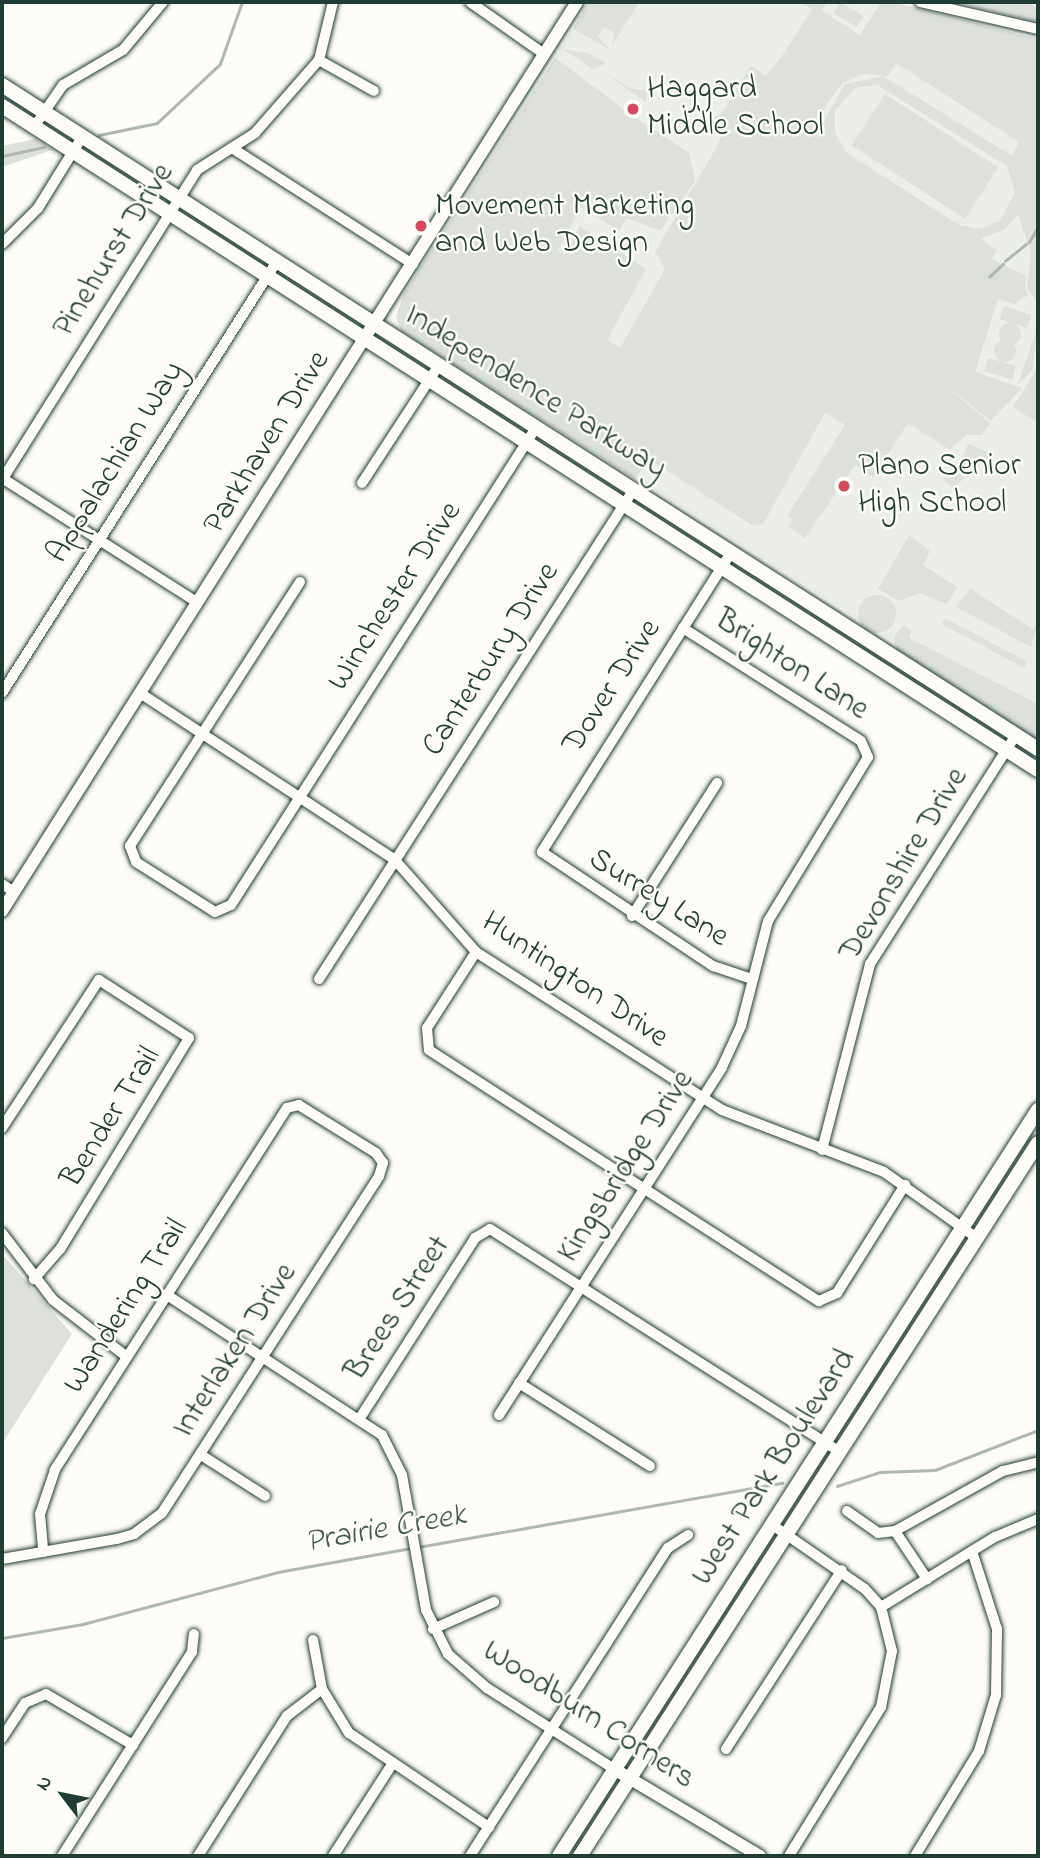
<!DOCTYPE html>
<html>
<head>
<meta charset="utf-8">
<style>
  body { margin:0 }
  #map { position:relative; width:1040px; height:1858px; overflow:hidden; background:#fdfcf7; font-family:"Indie Flower",sans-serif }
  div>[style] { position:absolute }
  .built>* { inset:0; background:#eceee9 }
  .green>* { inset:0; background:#dde0db; transform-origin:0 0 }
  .round { border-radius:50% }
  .stream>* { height:2.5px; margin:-1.25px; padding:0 1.25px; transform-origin:1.25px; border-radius:1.25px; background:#aeb8b1 }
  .roads { filter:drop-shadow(0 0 2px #1f3d34) drop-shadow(0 0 2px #1f3d34) }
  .minor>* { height:10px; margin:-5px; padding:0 5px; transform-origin:5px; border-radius:5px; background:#fdfcf7 }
  .tertiary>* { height:12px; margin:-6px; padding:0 6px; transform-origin:6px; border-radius:6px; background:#fdfcf7 }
  .secondary>* { height:14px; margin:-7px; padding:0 7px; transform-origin:7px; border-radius:7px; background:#fdfcf7 }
  .dots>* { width:19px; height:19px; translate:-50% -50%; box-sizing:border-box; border:4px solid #fdfcf7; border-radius:50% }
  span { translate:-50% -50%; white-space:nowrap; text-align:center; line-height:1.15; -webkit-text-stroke:5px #fdfcf7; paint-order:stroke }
  .poi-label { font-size:32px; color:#1f3d34 }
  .left { translate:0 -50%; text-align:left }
  .street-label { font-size:32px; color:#1f3d34 }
  .water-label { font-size:33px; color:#435c53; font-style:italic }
  .frame { position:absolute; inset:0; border:4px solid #1f3d34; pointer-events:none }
  .north { position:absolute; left:28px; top:1760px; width:70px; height:70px; -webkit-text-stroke:5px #fdfcf7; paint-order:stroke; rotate:302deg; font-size:19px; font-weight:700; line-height:28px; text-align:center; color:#1f3d34 }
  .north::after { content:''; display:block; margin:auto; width:24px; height:32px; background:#1f3d34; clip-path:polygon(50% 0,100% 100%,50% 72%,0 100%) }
</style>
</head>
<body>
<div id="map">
  <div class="built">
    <i style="clip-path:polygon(590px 2px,888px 2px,1038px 153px,1038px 734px,405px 330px,509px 130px)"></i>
  </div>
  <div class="green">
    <i style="clip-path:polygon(588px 2px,638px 4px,612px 45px,614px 32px,604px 27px,598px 36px,609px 49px,573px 29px)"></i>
    <i style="clip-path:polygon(evenodd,801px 2px,827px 2px,822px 11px,860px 35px,881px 2px,893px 2px,1038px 39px,1038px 302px,1027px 289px,1031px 252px,1018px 215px,1005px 229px,981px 239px,997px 250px,992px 259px,1026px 276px,1025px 289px,1028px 295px,1015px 304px,998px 299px,975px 372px,1022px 388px,991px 421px,935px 376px,990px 423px,982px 435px,966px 435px,950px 450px,908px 423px,873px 477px,855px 465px,805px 538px,788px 527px,793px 520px,787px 516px,845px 425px,825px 413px,763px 524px,753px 526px,649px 459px,635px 479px,401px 331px,396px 317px,404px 293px,555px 58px,625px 110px,627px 102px,629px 113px,689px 153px,695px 181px,660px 231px,627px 218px,619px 231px,581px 207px,557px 251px,565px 254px,580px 226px,646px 269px,607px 340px,620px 348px,665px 269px,655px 252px,719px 143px,721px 132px,711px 119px,721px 114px,751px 66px,766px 76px,785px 52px,812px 9px,801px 2px,896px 63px,1019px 142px,1012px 156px,883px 76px,845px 84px,823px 123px,825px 106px,843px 83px,863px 74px,888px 76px,896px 63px,801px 2px,877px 85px,1007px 166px,1015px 192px,1000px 221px,980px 229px,959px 225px,847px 153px,835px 133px,835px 110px,856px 88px,877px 85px)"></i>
    <i style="left:840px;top:2px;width:27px;height:13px;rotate:31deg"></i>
    <i style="clip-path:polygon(954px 2px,1028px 2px,1038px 8px,1038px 22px)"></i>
    <i style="clip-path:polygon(563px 49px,589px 53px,605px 63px,594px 70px)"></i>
    <i style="clip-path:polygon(599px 69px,631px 89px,648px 90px,646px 102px)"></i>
    <i style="left:885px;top:94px;width:135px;height:61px;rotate:33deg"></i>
    <i style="clip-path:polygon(36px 139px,52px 150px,2px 167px,2px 146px)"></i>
    <i style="left:1004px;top:306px;width:29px;height:14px;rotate:18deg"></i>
    <i class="round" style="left:999px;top:323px;width:22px;height:22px"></i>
    <i style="clip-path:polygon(1038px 326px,1032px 371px,1018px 384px)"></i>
    <i class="round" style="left:994px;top:340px;width:22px;height:22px"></i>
    <i style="left:988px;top:358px;width:29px;height:14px;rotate:16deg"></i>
    <i style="clip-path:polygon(1038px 367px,1038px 423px,1013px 407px)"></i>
    <i style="clip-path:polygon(968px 444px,992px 454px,953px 488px,943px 480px,952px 467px,958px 469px)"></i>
    <i style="clip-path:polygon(909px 535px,930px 551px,923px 565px,957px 587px,947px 604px,919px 593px,899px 601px,878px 589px)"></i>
    <i style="clip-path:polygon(970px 589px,1033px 629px,1038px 622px,1031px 647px,956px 607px)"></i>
    <i class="round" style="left:858px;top:595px;width:38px;height:38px"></i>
    <i style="left:945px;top:618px;width:93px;height:7px;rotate:28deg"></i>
    <i style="clip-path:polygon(903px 625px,912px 631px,909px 638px,1038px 704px,1038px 741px,896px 650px,894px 637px)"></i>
    <i style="clip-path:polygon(2px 1254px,72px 1334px,2px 1444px)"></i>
  </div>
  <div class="stream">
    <i style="left:99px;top:135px;width:59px;rotate:-11.7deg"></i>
    <i style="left:157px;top:123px;width:86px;rotate:-43.1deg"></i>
    <i style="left:220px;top:64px;width:66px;rotate:-70.5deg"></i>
    <i style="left:2px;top:156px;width:43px;rotate:-12.1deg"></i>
    <i style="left:1029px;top:242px;width:17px;rotate:-59deg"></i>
    <i style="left:1005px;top:261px;width:27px;rotate:-39deg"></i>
    <i style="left:989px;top:277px;width:19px;rotate:-43deg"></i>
    <i style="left:837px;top:1486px;width:45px;rotate:-18deg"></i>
    <i style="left:880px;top:1472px;width:55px;rotate:-2.1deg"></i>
    <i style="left:935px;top:1470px;width:110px;rotate:-21.2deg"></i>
    <i style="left:418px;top:1547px;width:370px;rotate:-10deg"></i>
    <i style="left:2px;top:1638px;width:82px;rotate:-9.8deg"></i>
    <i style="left:83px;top:1624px;width:202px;rotate:-14.9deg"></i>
    <i style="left:278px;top:1572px;width:136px;rotate:-10.2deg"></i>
  </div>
  <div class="roads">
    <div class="minor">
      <i style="left:470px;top:2px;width:90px;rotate:35.1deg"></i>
      <i style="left:920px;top:2px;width:121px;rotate:12.9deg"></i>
      <i style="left:319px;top:60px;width:63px;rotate:29.4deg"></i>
      <i style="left:34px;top:127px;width:51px;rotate:-55.4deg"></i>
      <i style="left:63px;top:85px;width:69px;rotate:-30.3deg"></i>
      <i style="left:123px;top:50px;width:62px;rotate:-50.2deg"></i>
      <i style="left:232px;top:148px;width:215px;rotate:32.7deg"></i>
      <i style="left:2px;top:244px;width:51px;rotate:-45deg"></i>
      <i style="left:38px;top:208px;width:84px;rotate:-58.2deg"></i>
      <i style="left:2px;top:478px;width:231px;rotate:32.5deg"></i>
      <i style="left:2px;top:480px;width:366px;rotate:-57.8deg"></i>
      <i style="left:197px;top:170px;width:69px;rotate:-32.5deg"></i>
      <i style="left:255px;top:133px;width:97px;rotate:-48.8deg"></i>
      <i style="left:319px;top:60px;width:60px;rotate:-76.4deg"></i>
      <i style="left:362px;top:483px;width:141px;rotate:-56.9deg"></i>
      <i style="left:732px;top:551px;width:356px;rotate:122.3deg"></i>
      <i style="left:542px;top:852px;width:206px;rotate:33.7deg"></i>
      <i style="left:713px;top:966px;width:41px;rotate:18.4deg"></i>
      <i style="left:300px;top:582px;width:314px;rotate:122.8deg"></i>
      <i style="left:130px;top:846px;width:17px;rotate:69deg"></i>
      <i style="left:136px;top:862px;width:93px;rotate:32.3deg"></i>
      <i style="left:215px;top:912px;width:17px;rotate:-24deg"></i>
      <i style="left:231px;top:905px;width:568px;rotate:-57.43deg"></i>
      <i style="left:2px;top:693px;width:512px;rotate:-57.52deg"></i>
      <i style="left:140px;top:693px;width:305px;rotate:33.2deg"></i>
      <i style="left:395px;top:860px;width:123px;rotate:48.6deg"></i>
      <i style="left:476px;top:952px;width:292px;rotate:32.7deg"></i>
      <i style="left:722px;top:1110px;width:173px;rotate:20.9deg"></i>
      <i style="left:884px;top:1172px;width:114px;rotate:35.4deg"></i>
      <i style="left:2px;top:884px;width:14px;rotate:34deg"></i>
      <i style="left:632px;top:916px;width:158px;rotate:-57.4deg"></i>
      <i style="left:476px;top:952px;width:90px;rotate:122.8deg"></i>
      <i style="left:427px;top:1028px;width:22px;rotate:85deg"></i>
      <i style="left:429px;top:1050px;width:464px;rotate:32.8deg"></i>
      <i style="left:819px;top:1301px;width:20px;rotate:-24deg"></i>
      <i style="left:837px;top:1293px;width:128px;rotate:-57.8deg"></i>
      <i style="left:319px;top:979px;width:583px;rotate:-57.26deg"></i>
      <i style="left:2px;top:1128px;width:177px;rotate:-56.8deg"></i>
      <i style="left:99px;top:980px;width:107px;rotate:32.8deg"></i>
      <i style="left:189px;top:1038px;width:247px;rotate:121.4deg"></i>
      <i style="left:60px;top:1249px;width:40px;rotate:131deg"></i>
      <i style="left:822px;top:1150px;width:192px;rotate:-75.5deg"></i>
      <i style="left:870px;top:964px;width:272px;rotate:-57.5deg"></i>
      <i style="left:2px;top:1233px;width:84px;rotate:52.7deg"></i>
      <i style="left:53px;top:1300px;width:93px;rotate:37.6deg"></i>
      <i style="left:167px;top:1295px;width:257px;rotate:33.1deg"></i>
      <i style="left:382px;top:1435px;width:45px;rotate:63.4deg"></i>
      <i style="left:402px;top:1475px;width:137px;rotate:79.9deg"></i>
      <i style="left:426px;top:1610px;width:49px;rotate:63.4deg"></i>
      <i style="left:448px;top:1654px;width:52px;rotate:41.1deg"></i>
      <i style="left:487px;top:1688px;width:151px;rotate:32.5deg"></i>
      <i style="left:519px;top:1383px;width:155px;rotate:32.4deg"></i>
      <i style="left:499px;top:1415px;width:413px;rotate:-57.3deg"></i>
      <i style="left:722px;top:1067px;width:45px;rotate:-65.1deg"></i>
      <i style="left:741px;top:1026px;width:108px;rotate:-75.6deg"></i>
      <i style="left:768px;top:921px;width:192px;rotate:-58.6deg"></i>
      <i style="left:868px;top:757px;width:17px;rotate:-114deg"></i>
      <i style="left:861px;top:741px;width:211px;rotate:-147.6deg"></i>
      <i style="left:360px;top:1418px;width:214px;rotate:-57.4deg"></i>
      <i style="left:475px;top:1238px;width:17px;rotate:-31deg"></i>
      <i style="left:490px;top:1229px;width:415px;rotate:32.5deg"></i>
      <i style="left:201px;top:1455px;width:76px;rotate:32.6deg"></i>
      <i style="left:847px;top:1511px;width:38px;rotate:35deg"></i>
      <i style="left:878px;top:1533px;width:17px;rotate:-7deg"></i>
      <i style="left:895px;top:1531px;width:124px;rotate:-29.1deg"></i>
      <i style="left:1003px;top:1471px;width:36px;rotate:-14deg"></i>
      <i style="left:771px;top:1524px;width:114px;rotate:34.7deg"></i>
      <i style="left:865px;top:1589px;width:24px;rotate:48deg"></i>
      <i style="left:881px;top:1607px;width:45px;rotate:76deg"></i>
      <i style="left:892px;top:1651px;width:57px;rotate:101.1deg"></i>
      <i style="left:881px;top:1707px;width:175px;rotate:121.7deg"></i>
      <i style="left:895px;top:1531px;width:58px;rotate:56.3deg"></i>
      <i style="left:2px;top:1559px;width:117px;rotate:-9.9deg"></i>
      <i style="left:117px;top:1539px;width:18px;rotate:-16deg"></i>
      <i style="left:134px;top:1534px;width:35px;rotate:-37deg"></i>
      <i style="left:162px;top:1513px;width:401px;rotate:-57.2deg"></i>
      <i style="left:379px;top:1176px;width:14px;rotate:-73deg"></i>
      <i style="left:383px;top:1163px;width:12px;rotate:-125deg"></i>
      <i style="left:376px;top:1153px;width:91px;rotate:-148.1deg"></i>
      <i style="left:299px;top:1105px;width:12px;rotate:166deg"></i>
      <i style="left:287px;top:1108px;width:430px;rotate:122.7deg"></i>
      <i style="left:55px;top:1470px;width:46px;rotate:108.8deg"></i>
      <i style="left:40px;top:1514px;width:38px;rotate:85deg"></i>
      <i style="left:881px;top:1607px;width:134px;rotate:-31.6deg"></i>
      <i style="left:995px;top:1537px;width:47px;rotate:-22.7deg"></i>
      <i style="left:433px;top:1629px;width:67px;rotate:-23.9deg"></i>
      <i style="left:313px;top:1640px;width:50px;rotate:79.6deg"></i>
      <i style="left:322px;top:1689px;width:52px;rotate:58.5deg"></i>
      <i style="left:349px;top:1733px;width:169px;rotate:33.9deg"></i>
      <i style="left:2px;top:1738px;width:42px;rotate:-56.7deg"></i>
      <i style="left:25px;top:1703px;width:23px;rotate:-23deg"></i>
      <i style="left:46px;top:1694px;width:101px;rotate:30.4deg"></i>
      <i style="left:726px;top:1749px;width:213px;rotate:-57.1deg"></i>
      <i style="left:62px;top:1856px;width:242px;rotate:-57.5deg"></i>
      <i style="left:192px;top:1652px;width:18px;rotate:-84deg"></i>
      <i style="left:198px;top:1856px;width:166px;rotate:-57.6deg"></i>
      <i style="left:287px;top:1716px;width:44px;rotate:-37.6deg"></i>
      <i style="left:333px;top:1856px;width:107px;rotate:-57.2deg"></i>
      <i style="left:470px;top:1856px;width:366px;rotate:-57.3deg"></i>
      <i style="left:668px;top:1548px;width:24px;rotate:-33deg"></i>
      <i style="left:915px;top:1856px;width:123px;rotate:-58.6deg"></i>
      <i style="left:979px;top:1751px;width:59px;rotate:-73.1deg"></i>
      <i style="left:996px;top:1695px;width:66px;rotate:-89.1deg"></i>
      <i style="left:997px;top:1629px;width:82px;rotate:-107.8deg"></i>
    </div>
    <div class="tertiary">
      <i style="left:2px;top:911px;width:1076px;rotate:-57.68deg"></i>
      <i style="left:614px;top:1769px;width:170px;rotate:30.8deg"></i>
    </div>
    <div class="secondary">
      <i style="left:2px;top:85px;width:1231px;rotate:32.66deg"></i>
      <i style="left:2px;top:106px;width:1231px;rotate:32.66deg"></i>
      <i style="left:559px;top:1856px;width:887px;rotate:-57.3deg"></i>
      <i style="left:580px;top:1856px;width:847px;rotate:-57.29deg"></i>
    </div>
  </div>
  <div class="dots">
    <i style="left:633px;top:109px;background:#d1495b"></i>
    <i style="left:421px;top:226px;background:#d1495b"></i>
    <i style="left:844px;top:486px;background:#d1495b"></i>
  </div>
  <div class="poi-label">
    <span class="left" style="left:647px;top:109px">Haggard<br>Middle School</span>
    <span class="left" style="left:435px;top:226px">Movement Marketing<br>and Web Design</span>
    <span class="left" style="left:858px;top:486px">Plano Senior<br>High School</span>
  </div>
  <div class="street-label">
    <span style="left:115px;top:251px;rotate:-58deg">Pinehurst Drive</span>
    <span style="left:535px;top:393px;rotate:32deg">Independence Parkway</span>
    <span style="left:268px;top:443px;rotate:-58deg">Parkhaven Drive</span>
    <span style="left:117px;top:463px;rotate:-58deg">Appalachian Way</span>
    <span style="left:396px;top:597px;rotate:-57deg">Winchester Drive</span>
    <span style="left:492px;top:660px;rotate:-57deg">Canterbury Drive</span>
    <span style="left:791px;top:666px;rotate:33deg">Brighton Lane</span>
    <span style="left:613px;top:687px;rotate:-57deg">Dover Drive</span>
    <span style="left:905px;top:865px;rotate:-59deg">Devonshire Drive</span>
    <span style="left:658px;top:899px;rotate:32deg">Surrey Lane</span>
    <span style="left:574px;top:981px;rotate:34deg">Huntington Drive</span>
    <span style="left:112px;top:1118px;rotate:-58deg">Bender Trail</span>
    <span style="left:627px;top:1167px;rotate:-57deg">Kingsbridge Drive</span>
    <span style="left:127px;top:1307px;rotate:-57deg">Wandering Trail</span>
    <span style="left:399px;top:1309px;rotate:-57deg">Brees Street</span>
    <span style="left:236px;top:1351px;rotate:-57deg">Interlaken Drive</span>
    <span style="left:775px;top:1468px;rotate:-57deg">West Park Boulevard</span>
    <span style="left:588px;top:1716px;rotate:33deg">Woodburn Corners</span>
  </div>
  <div class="water-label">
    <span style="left:386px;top:1530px;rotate:-10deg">Prairie Creek</span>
  </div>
  <div class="frame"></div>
  <div class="north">N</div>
</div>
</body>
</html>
